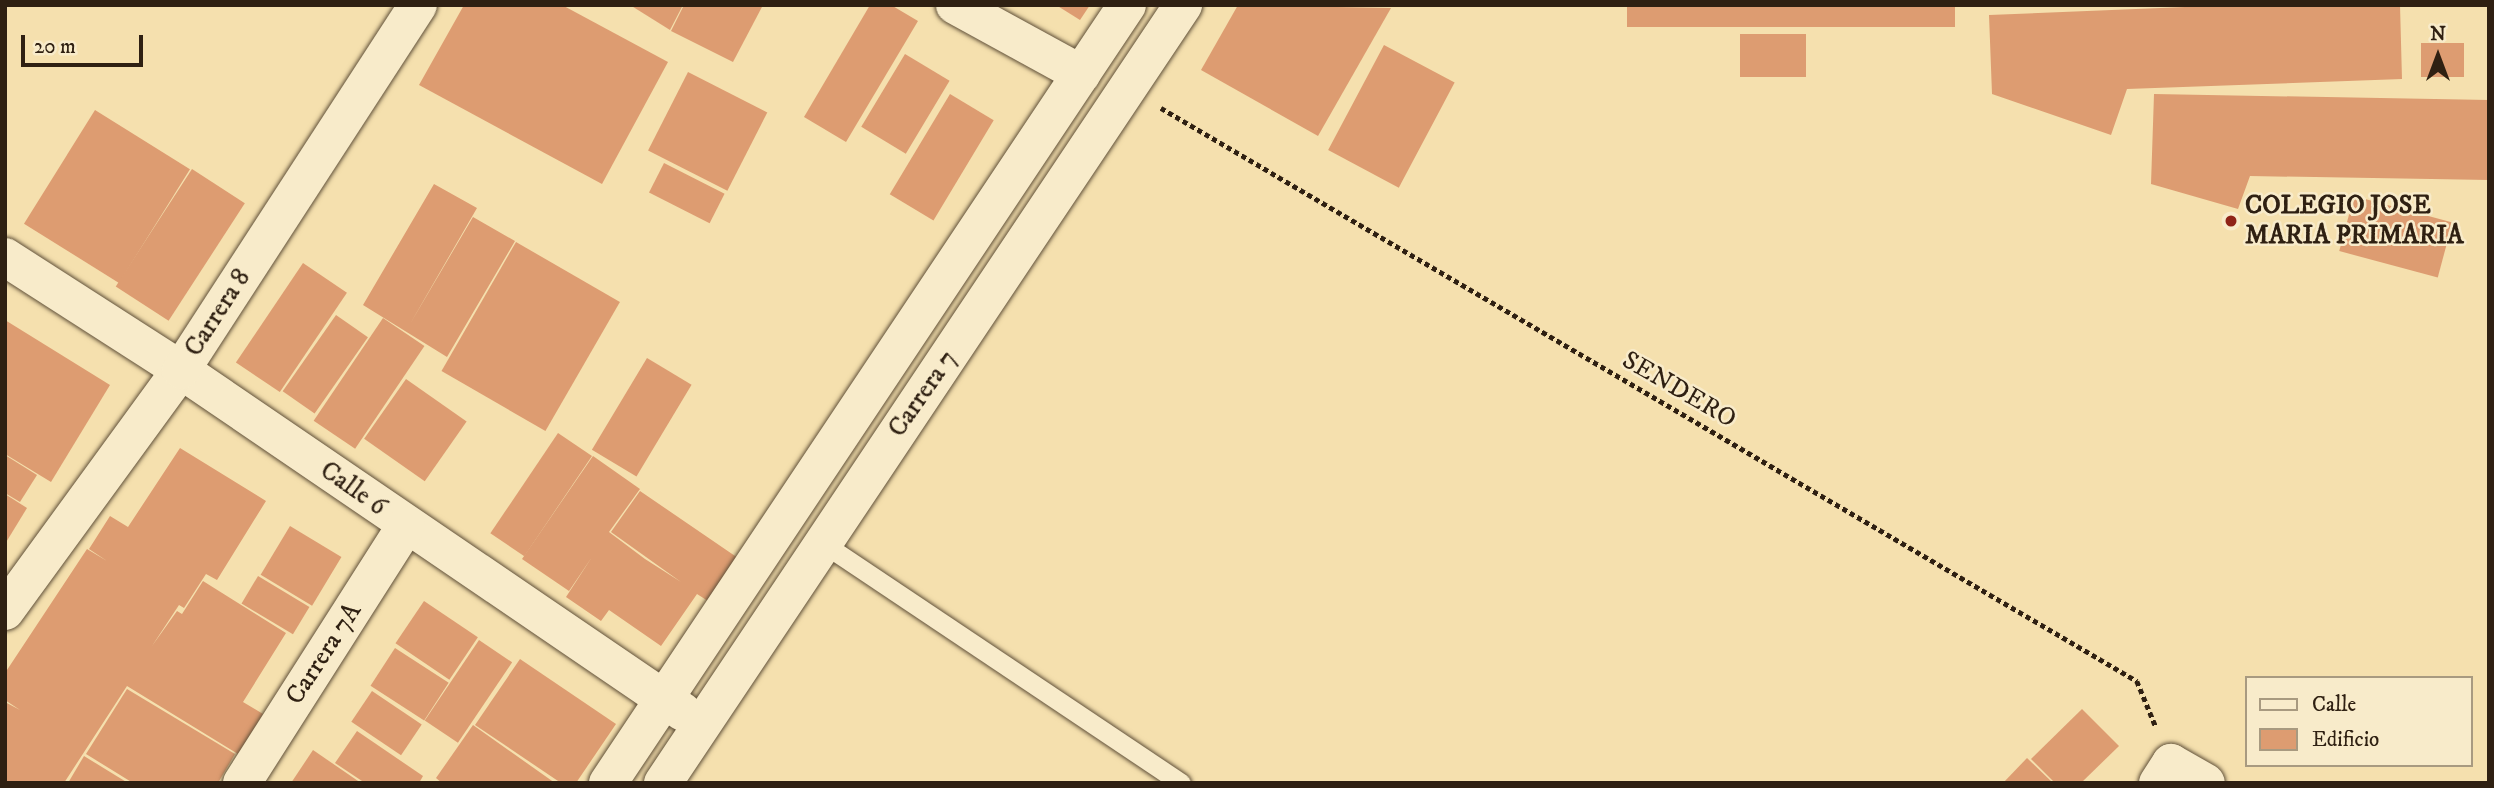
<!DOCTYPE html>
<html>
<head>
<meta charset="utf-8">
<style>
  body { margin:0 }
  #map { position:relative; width:2494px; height:788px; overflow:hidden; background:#f5e0ae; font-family:"IM FELL DW Pica",serif }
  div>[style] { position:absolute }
  .building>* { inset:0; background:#dd9c71; transform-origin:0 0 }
  .path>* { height:4.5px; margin-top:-2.25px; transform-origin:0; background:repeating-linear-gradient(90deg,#2f2012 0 5px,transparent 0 8.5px) }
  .roads { filter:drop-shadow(0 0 2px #605039) drop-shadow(0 0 2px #605039) }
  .service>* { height:19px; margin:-9.5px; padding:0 9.5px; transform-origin:9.5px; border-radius:9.5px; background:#f8ebca }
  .minor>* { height:38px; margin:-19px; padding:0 19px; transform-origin:19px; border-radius:19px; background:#f8ebca }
  .dots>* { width:19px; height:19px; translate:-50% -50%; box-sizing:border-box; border:4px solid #f8ebca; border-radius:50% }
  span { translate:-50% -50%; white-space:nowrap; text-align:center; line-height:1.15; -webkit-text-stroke:5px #f8ebca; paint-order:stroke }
  .poi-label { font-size:26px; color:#2f2012; font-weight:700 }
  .left { translate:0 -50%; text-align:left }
  .street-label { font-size:26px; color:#2f2012 }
  .frame { position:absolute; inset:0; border:7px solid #2f2012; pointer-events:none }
  .legend { position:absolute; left:2245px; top:676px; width:228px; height:91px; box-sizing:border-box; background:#f8ebca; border:2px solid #a89a80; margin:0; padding:9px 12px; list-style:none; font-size:21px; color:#2f2012 }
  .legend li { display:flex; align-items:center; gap:14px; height:35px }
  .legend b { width:35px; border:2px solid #a89a80 }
  .north { position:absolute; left:2403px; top:21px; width:70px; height:70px; -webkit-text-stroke:5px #f8ebca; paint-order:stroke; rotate:0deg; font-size:19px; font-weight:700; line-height:28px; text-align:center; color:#2f2012 }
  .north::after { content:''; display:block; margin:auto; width:24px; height:32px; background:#2f2012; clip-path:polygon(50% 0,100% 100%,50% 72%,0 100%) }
  .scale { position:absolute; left:21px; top:35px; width:122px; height:32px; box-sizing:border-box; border:4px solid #2f2012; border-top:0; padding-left:9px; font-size:21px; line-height:24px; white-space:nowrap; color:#2f2012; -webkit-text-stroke:5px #f8ebca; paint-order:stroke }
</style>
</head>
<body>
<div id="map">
  <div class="building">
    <i style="clip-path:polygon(464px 5px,562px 5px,668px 62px,602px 184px,419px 85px)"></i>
    <i style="clip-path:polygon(630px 5px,683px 5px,670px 30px)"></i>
    <i style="clip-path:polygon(684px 5px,763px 5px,733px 62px,671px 31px)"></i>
    <i style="clip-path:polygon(870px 5px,891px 5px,918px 21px,846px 142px,804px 117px)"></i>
    <i style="clip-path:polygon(1056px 5px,1090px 5px,1080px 20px)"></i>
    <i style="clip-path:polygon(1238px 5px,1391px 8px,1318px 136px,1201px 70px)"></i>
    <i style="left:1627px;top:5px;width:328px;height:22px"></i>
    <i style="clip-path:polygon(2234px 5px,2400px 5px,2402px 79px,2127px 89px,2111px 135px,1992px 94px,1989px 15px)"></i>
    <i style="left:1740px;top:34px;width:66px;height:43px"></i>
    <i style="left:2421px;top:43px;width:43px;height:34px"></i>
    <i style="left:1384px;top:45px;width:80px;height:119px;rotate:28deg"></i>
    <i style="left:905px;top:54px;width:52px;height:85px;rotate:31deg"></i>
    <i style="left:688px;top:72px;width:89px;height:88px;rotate:27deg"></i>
    <i style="left:950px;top:94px;width:51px;height:117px;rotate:31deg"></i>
    <i style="clip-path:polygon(2154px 94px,2489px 100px,2489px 180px,2250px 176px,2238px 209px,2151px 184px)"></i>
    <i style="left:95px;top:110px;width:112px;height:134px;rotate:32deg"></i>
    <i style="left:664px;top:163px;width:68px;height:33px;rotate:27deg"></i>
    <i style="left:192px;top:169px;width:63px;height:140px;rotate:33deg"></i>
    <i style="clip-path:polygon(434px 184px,477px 208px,410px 324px,473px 217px,515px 241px,447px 357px,363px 305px)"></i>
    <i style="left:2354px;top:196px;width:102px;height:57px;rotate:15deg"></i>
    <i style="left:516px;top:242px;width:120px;height:149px;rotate:30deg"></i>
    <i style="left:303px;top:263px;width:53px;height:120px;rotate:34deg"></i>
    <i style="left:336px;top:315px;width:39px;height:93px;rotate:35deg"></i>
    <i style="left:383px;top:318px;width:50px;height:124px;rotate:34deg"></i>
    <i style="clip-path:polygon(5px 320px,110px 385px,51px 482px,5px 454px)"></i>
    <i style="left:647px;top:358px;width:52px;height:107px;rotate:31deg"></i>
    <i style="left:406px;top:379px;width:74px;height:73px;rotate:35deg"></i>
    <i style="left:558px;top:433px;width:41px;height:121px;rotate:34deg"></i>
    <i style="clip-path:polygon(180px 448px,266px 501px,217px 580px,206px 574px,184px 608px,179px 605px,152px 646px,177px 611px,182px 614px,203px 581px,286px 633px,243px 702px,263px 714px,238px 754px,127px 686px,64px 783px,5px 783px,5px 702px,20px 710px,5px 700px,5px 673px,87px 549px,107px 561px,89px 549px,110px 516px,128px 527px)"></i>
    <i style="clip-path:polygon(5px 455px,37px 475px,20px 502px,5px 493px)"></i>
    <i style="clip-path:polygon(593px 456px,640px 489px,609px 532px,645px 559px,681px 582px,611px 532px,640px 491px,738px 558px,708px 601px,697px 594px,661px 646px,609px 610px,601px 621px,566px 597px,592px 557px,569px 591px,522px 559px)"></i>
    <i style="clip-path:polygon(5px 494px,27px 508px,5px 544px)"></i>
    <i style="left:290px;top:526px;width:60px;height:57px;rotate:31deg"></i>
    <i style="left:258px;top:576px;width:60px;height:32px;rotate:31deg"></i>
    <i style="left:424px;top:601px;width:65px;height:51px;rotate:34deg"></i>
    <i style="left:479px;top:640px;width:40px;height:97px;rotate:34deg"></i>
    <i style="left:395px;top:648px;width:64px;height:45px;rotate:33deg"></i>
    <i style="clip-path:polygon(520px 659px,616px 724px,576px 783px,561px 783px,475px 725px)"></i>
    <i style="clip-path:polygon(127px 689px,235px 754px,218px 783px,133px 783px,86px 754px)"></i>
    <i style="left:372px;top:691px;width:60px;height:37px;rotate:34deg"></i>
    <i style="clip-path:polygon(2082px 709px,2119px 746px,2081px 783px,2055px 783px,2031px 759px)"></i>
    <i style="clip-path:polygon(473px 725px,555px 783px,442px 783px,436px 778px)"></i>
    <i style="clip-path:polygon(357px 731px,423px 776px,419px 783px,365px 783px,335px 763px)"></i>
    <i style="clip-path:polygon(313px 750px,361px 783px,291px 783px)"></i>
    <i style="clip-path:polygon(84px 756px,128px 783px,68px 783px)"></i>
    <i style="clip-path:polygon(2027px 758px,2053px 783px,2003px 783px)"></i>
  </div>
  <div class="path">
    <i style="left:1161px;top:108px;width:1132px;rotate:30.42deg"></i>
    <i style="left:2137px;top:681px;width:50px;rotate:67.6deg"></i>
  </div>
  <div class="roads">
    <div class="service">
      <i style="left:821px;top:542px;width:433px;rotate:33.8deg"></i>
    </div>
    <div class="minor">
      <i style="left:955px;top:5px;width:144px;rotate:28.7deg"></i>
      <i style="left:5px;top:257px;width:209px;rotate:32.7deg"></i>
      <i style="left:181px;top:370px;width:607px;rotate:34.27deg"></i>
      <i style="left:5px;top:611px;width:298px;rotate:-53.9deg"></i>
      <i style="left:181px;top:370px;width:435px;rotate:-57deg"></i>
      <i style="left:242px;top:783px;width:305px;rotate:-57.5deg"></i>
      <i style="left:608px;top:783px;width:935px;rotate:-56.29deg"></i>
      <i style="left:663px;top:783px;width:936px;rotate:-56.24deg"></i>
      <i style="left:2158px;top:783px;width:24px;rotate:-57deg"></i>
      <i style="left:2171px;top:763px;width:40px;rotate:29.7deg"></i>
    </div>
  </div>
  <div class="dots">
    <i style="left:2231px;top:221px;background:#8f2418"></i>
  </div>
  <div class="poi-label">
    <span class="left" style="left:2245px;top:221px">COLEGIO JOSE<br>MARIA PRIMARIA</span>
  </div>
  <div class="street-label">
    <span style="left:218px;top:313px;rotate:-57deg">Carrera 8</span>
    <span style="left:1679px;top:390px;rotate:30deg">SENDERO</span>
    <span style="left:923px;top:394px;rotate:-55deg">Carrera 7</span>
    <span style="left:353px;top:489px;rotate:35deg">Calle 6</span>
    <span style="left:324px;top:654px;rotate:-57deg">Carrera 7A</span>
  </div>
  <div class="frame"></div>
  <ul class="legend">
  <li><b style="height:9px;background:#f8ebca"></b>Calle</li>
  <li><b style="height:19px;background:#dd9c71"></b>Edificio</li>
  </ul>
  <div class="north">N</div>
  <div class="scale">20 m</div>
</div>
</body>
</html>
